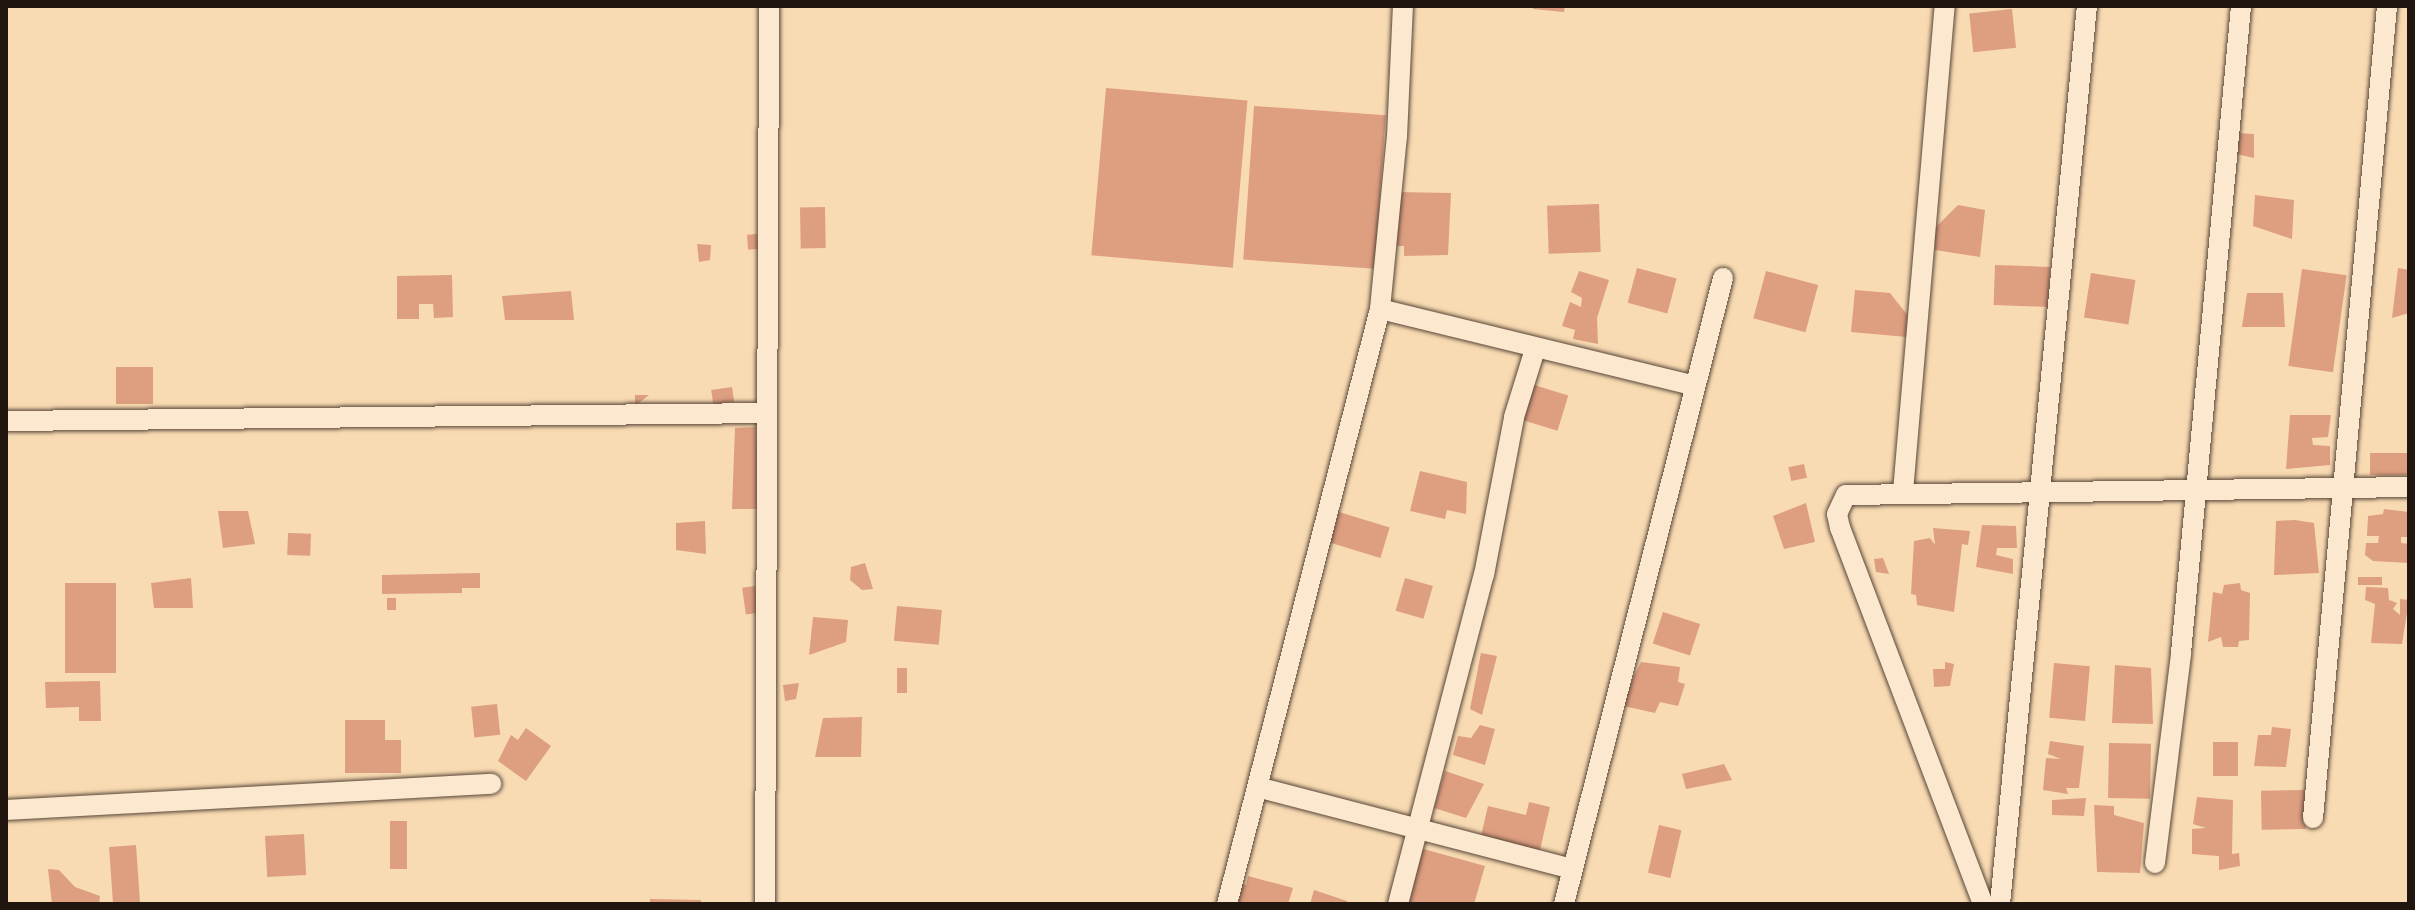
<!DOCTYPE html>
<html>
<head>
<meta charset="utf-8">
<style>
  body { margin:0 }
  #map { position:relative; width:2415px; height:910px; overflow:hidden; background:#f9dbb3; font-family:"Gentium Book Plus",serif }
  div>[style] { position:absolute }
  .building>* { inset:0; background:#de9e80; transform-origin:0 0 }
  .roads { filter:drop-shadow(0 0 2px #574638) drop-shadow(0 0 2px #574638) }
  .street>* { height:20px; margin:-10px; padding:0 10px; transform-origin:10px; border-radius:10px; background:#fbe8ce }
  span { translate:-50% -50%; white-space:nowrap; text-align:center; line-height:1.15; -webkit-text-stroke:6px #fbe8ce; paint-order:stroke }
  .frame { position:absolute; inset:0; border:8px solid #21150f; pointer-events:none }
</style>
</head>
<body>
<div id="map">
  <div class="building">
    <i style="clip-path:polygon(1533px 6px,1565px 6px,1564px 12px,1533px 9px)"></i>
    <i style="left:2012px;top:9px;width:39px;height:43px;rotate:84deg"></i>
    <i style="left:1106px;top:88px;width:142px;height:168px;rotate:5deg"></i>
    <i style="left:1254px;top:106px;width:132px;height:154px;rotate:4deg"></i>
    <i style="clip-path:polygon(2237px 133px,2254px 134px,2254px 158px,2236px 154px)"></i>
    <i style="clip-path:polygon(1397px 192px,1451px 193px,1448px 255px,1404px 256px,1404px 246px,1392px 246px)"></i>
    <i style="clip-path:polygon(2255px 195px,2294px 200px,2292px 239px,2253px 226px)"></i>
    <i style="left:1599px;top:204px;width:48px;height:52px;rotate:88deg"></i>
    <i style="clip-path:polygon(1958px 205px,1985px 210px,1980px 257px,1935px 250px,1933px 230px)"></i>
    <i style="left:825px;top:207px;width:41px;height:25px;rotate:89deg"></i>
    <i style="left:757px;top:234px;width:15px;height:10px;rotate:86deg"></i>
    <i style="clip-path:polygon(697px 244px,711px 245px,710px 260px,699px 262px)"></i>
    <i style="left:1995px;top:265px;width:55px;height:40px;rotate:2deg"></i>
    <i style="left:1637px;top:268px;width:41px;height:36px;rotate:15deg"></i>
    <i style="clip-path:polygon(2398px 268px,2409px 270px,2409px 313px,2392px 318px)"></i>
    <i style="left:2302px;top:269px;width:45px;height:98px;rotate:8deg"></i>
    <i style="clip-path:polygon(1579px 271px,1609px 280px,1597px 318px,1598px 344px,1573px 339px,1575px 330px,1562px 326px,1570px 302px,1581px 307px,1582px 298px,1571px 292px)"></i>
    <i style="left:1766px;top:271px;width:54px;height:49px;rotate:15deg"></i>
    <i style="left:2091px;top:273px;width:45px;height:45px;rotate:9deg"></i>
    <i style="clip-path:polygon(452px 275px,453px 317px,434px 318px,433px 304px,419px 304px,419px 319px,397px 319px,397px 276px)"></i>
    <i style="clip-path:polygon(1855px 290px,1890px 293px,1909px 317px,1907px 337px,1851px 332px)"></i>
    <i style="clip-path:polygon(571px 291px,574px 320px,505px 320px,502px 296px)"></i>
    <i style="clip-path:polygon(2247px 293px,2283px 293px,2285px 327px,2242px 327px)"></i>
    <i style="left:116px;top:367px;width:37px;height:37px"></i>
    <i style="left:1531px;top:384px;width:39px;height:37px;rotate:17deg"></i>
    <i style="left:732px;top:387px;width:15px;height:21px;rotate:82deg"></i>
    <i style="clip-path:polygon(635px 395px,649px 395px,635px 406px)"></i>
    <i style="clip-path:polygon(2290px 415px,2331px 415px,2328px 437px,2312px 438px,2313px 445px,2330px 446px,2330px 465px,2286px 469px)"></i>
    <i style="clip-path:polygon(756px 427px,759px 509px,732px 509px,735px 428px)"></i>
    <i style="left:2409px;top:453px;width:22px;height:39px;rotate:90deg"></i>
    <i style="left:1804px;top:464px;width:14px;height:16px;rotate:78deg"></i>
    <i style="clip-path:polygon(1420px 471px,1467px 482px,1466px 514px,1447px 510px,1445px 519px,1410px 511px)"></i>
    <i style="clip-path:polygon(1806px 503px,1815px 542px,1784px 549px,1773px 516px)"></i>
    <i style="clip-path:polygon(2384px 509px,2409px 512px,2409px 537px,2401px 537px,2401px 543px,2409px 544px,2409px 563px,2373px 561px,2365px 555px,2366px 543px,2378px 543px,2379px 536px,2367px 536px,2368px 516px,2383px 514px)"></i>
    <i style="clip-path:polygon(218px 511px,248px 511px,255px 544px,223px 548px)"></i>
    <i style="left:1339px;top:512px;width:53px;height:32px;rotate:17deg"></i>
    <i style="clip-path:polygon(2295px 520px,2314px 523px,2319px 573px,2274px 575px,2276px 521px)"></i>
    <i style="clip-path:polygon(705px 521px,706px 554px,676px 550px,676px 523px)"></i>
    <i style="clip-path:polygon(1982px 525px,2016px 526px,2017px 548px,1997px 548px,1996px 555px,2013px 559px,2013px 574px,1976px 567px)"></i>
    <i style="clip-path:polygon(1933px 528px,1970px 531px,1968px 545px,1962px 544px,1954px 612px,1917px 605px,1916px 595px,1911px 594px,1914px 541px,1930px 538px,1935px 545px)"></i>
    <i style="left:288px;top:533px;width:23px;height:22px;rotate:2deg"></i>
    <i style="clip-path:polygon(1883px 558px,1889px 574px,1876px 572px,1874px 559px)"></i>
    <i style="clip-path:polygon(865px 563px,873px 589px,862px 590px,850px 580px,851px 567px)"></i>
    <i style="clip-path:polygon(480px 573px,480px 588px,462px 588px,462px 593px,382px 594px,382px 575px)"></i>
    <i style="left:2382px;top:577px;width:8px;height:24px;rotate:90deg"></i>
    <i style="clip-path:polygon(191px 578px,193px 608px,154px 608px,151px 583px)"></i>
    <i style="left:1405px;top:578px;width:29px;height:34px;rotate:16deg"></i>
    <i style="left:116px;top:583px;width:90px;height:51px;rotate:90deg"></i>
    <i style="clip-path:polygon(2240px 583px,2241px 590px,2250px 593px,2249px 640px,2239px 641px,2238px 647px,2223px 647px,2221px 637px,2208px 642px,2213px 592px,2222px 594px,2224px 585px)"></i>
    <i style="left:755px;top:586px;width:27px;height:13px;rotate:82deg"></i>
    <i style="clip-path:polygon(2366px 587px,2388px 588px,2389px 600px,2397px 603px,2393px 609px,2400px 615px,2400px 599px,2409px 600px,2402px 644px,2371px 643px,2375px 604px,2365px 600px)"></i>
    <i style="left:396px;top:598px;width:12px;height:9px;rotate:90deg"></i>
    <i style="left:897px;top:606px;width:45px;height:35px;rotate:5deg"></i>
    <i style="left:1663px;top:612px;width:39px;height:33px;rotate:18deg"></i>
    <i style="clip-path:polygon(813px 617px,848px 620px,846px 642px,809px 655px)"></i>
    <i style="clip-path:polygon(1481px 653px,1497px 656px,1482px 715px,1470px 709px)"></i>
    <i style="clip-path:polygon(1641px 662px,1680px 667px,1678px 682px,1685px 684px,1678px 706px,1660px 702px,1655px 713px,1619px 705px)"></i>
    <i style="clip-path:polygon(1945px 662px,1954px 664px,1950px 686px,1934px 687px,1933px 669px,1945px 669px)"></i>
    <i style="left:2054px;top:663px;width:36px;height:55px;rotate:5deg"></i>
    <i style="clip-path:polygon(2115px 665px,2151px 668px,2153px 724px,2112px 723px)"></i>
    <i style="left:897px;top:668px;width:10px;height:25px"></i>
    <i style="clip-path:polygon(100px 681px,101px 721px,79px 721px,79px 707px,46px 708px,45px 682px)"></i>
    <i style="clip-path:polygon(799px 683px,796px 699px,785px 701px,783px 685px)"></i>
    <i style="left:497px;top:704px;width:31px;height:26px;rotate:84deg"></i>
    <i style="clip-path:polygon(862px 717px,861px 757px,815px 757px,823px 718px)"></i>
    <i style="clip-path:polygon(345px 720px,385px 720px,385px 740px,401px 740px,401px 773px,345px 773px)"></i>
    <i style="clip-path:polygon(1480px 725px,1495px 729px,1485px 765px,1453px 755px,1458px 736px,1471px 738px)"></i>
    <i style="clip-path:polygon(2272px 727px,2291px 729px,2286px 767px,2254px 766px,2258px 735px,2271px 735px)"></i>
    <i style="clip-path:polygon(526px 728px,551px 746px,526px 781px,498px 761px,511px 735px,518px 740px)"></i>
    <i style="clip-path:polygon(2050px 741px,2084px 746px,2079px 788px,2066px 788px,2068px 794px,2043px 790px,2046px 758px,2061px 759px,2048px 754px)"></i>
    <i style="left:2213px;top:742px;width:25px;height:34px"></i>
    <i style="left:2109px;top:743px;width:42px;height:55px;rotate:1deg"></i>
    <i style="clip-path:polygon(1724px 764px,1732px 780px,1686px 789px,1682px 774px)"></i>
    <i style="clip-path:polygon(1445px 771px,1484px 784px,1466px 818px,1434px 808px)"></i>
    <i style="left:2305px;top:790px;width:39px;height:44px;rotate:89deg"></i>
    <i style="clip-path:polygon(2197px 797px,2233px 800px,2232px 854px,2239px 853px,2240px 866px,2219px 870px,2219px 856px,2192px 854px,2192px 829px,2206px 828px,2193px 824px)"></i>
    <i style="clip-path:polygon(2086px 798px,2084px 816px,2052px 815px,2052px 800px)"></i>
    <i style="clip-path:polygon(1529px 802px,1550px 807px,1539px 854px,1480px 840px,1488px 806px,1526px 815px)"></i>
    <i style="clip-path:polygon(2094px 805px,2114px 806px,2114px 815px,2144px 823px,2140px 873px,2097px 872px)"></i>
    <i style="left:390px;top:821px;width:17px;height:48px"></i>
    <i style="left:1659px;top:825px;width:23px;height:49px;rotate:13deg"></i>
    <i style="left:304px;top:834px;width:41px;height:39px;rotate:87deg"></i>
    <i style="left:136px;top:845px;width:59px;height:27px;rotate:86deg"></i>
    <i style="clip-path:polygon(1420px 848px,1485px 866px,1474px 904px,1405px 904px)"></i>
    <i style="clip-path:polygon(48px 869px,59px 870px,75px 887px,100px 896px,99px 904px,52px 904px)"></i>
    <i style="clip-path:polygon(1248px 876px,1293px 888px,1288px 904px,1242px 904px,1234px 898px,1238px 883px,1246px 885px)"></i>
    <i style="clip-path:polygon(1314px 890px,1347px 901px,1347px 904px,1310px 904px)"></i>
    <i style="clip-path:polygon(650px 899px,701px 900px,701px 904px,650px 904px)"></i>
  </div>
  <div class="roads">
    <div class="street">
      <i style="left:1380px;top:309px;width:324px;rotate:13.7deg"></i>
      <i style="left:6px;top:421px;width:761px;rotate:-0.6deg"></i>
      <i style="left:1903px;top:492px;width:488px;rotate:-85.1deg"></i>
      <i style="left:1261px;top:788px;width:322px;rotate:14.6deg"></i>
      <i style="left:6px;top:810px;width:486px;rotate:-3.1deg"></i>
      <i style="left:2313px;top:818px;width:815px;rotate:-84.79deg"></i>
      <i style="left:2155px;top:863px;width:212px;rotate:-82.9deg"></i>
      <i style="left:2181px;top:653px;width:650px;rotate:-84.7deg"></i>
      <i style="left:765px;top:904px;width:898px;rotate:-89.74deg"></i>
      <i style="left:1227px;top:904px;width:614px;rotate:-75.58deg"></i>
      <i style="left:1380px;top:309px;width:173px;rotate:-84.4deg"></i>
      <i style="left:1397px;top:137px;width:131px;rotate:-87.4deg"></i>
      <i style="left:1398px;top:904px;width:340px;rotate:-75.4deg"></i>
      <i style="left:1484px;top:575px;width:161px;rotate:-79.2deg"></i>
      <i style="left:1514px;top:417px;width:71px;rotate:-72.8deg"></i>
      <i style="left:1564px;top:904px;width:646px;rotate:-75.75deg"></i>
      <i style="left:1983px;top:904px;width:402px;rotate:-110.8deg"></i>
      <i style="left:1840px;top:528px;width:14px;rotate:-102deg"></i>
      <i style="left:1837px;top:514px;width:21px;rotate:-65deg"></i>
      <i style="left:1846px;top:495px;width:563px;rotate:-0.81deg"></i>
      <i style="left:2000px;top:904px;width:902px;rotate:-84.47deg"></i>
    </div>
  </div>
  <div class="frame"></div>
</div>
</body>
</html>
